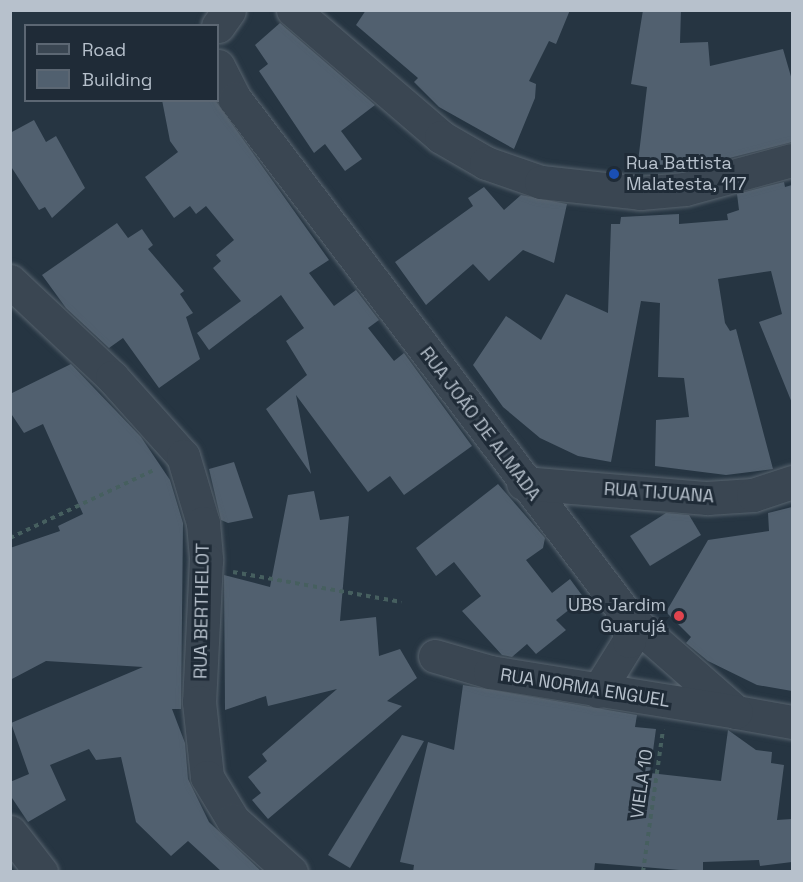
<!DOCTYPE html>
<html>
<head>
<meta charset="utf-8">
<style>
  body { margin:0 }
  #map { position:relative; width:803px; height:882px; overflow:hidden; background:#263542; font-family:"Space Grotesk",sans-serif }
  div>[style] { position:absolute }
  .building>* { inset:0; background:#51606f }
  .path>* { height:4px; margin-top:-2px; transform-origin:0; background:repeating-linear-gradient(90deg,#465f5f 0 4.5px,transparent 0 9px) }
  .roads { filter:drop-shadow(0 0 2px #58646f) drop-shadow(0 0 2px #58646f) }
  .minor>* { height:33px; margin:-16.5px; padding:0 16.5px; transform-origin:16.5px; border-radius:16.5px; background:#3a4652 }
  .dots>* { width:16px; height:16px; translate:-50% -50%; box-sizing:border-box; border:3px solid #1f2b37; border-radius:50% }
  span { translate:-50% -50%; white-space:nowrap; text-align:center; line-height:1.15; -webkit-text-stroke:6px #1f2b37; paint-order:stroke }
  .poi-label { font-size:18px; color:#b7c1cc }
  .left { translate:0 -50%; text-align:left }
  .right { translate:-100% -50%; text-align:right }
  .street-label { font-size:18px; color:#b7c1cc }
  .frame { position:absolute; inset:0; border:12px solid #b7c1cc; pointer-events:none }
  .legend { position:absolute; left:24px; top:24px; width:195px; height:78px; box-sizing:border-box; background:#1f2b37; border:2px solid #5c6773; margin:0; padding:8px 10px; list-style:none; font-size:18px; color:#b7c1cc }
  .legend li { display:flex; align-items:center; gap:12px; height:30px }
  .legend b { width:30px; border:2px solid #5c6773 }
</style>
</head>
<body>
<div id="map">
  <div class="building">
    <i style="clip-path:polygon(366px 10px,570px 10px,556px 44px,549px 41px,529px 81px,536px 84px,535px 98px,514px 149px,439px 107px,414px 82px,418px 78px,356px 25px)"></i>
    <i style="clip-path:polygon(643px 10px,681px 10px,680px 43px,708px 42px,710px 66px,783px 49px,792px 80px,792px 142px,682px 170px,637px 170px,647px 87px,631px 84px)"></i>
    <i style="clip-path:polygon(280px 23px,375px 105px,341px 131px,362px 159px,345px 171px,325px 144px,314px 153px,259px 71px,268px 64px,255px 45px)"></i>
    <i style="clip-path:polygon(162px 100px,215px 100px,329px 260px,309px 273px,334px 306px,356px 290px,379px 320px,368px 328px,394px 361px,404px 353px,472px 446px,404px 495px,390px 476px,368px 492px,296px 395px,311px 474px,266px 409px,307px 375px,286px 341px,304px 328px,281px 295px,209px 350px,197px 333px,241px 301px,213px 268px,221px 261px,216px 255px,234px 240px,206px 206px,196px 214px,190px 206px,174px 218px,145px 177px,178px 152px,170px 141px)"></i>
    <i style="clip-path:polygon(34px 120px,46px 142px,56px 136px,85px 188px,52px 218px,45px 207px,39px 210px,10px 165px,10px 133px)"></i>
    <i style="clip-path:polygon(784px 182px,785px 187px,792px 185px,792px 403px,759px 322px,782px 314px,771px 271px,718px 279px,725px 323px,730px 331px,736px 329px,773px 469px,726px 475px,655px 466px,656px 420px,689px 417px,684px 378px,658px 377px,660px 303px,641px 301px,611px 462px,578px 456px,540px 438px,503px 407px,473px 365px,506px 316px,541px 340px,566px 294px,608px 313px,611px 224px,620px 224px,621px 217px,679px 214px,679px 224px,728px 220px,727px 214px,739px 210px,737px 194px)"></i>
    <i style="clip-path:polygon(484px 187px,504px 210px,521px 195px,567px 204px,554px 263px,523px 250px,489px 281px,473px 264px,426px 305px,395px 262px,473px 206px,468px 198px)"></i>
    <i style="clip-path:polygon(117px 223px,128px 238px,142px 229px,153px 245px,148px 249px,184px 291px,180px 294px,193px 313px,186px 317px,200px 359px,159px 388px,123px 338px,109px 348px,66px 308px,42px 275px)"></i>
    <i style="clip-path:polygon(71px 364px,141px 437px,170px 480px,183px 523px,181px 709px,172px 709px,185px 743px,188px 779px,209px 822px,262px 872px,222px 872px,188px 841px,171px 856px,136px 822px,121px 757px,96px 760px,89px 749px,50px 765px,66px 800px,28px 822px,10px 795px,10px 782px,29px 774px,11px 723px,143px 667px,46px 661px,10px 680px,10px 548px,60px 531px,58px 526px,83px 514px,43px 424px,24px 433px,10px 412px,10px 394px)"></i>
    <i style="clip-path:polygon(234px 462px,253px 518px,228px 523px,221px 520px,209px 469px)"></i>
    <i style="clip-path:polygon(498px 484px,545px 538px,543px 548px,526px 560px,552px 593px,570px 579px,584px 598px,556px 620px,566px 630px,536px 654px,527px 644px,512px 657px,502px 655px,462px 611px,481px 596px,454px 562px,436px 576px,416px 548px)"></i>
    <i style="clip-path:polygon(314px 491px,320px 520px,349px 516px,340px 621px,376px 617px,379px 656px,400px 649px,417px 678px,387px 701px,402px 706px,268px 819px,252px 800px,261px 793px,248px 777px,267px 761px,262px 754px,337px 689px,268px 706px,266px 696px,225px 710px,224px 575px,270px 587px,288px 495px)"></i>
    <i style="clip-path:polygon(792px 507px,792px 691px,757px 685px,708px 661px,686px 643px,691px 637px,666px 612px,708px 540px,769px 531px,768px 513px)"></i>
    <i style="clip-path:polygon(666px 513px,689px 515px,701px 535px,650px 566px,630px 536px)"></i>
    <i style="clip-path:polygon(463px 685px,637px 715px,635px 727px,656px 729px,650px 773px,721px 781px,728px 730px,756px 750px,772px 752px,771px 763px,784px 765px,777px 820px,792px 819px,792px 862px,760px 866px,759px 860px,703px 862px,703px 872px,595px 863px,594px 872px,413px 872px,414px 865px,400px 862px,428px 742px,454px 750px)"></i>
    <i style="clip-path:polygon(402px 735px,424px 741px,350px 868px,328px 855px)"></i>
  </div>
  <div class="path">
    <i style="left:10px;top:538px;width:161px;rotate:-25.3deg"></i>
    <i style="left:233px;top:572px;width:171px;rotate:10.1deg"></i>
    <i style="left:643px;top:872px;width:144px;rotate:-82deg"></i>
  </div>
  <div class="roads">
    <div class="minor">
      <i style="left:293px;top:10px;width:195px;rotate:40.6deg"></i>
      <i style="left:441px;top:137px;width:52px;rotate:30deg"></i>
      <i style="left:486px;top:163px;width:58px;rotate:19.1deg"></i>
      <i style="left:541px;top:182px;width:100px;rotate:6.3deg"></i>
      <i style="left:640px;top:193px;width:45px;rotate:-5.1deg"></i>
      <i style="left:685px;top:189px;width:111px;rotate:-15.2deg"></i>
      <i style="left:218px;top:26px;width:19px;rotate:-55deg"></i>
      <i style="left:218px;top:66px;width:37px;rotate:63deg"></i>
      <i style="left:235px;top:99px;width:652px;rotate:52.8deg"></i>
      <i style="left:629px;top:618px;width:142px;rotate:41.3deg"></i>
      <i style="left:736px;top:712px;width:57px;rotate:10.1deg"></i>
      <i style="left:10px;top:281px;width:140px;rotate:43.3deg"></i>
      <i style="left:112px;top:377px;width:106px;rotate:48.1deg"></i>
      <i style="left:183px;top:456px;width:70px;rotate:73.4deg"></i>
      <i style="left:203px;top:523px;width:37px;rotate:85deg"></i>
      <i style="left:206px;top:560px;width:142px;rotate:92.8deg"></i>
      <i style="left:199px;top:702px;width:75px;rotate:83.9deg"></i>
      <i style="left:207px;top:777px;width:50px;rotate:58.8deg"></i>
      <i style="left:233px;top:820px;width:78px;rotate:41.9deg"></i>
      <i style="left:523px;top:483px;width:185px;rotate:4.7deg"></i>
      <i style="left:707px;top:498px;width:46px;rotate:-3.7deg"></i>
      <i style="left:753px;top:495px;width:41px;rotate:-18.4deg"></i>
      <i style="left:435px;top:656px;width:57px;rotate:16.2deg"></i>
      <i style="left:490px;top:672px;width:249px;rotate:9.2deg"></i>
      <i style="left:598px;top:691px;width:59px;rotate:-58.2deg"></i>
      <i style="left:629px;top:641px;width:23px;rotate:-90deg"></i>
      <i style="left:10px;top:832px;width:51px;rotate:52.2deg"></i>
    </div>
  </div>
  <div class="dots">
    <i style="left:614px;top:174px;background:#1a4fb4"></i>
    <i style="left:679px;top:616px;background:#e0444e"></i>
  </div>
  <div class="poi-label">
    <span class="left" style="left:626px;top:174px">Rua Battista<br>Malatesta, 117</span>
    <span class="right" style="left:666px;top:616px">UBS Jardim<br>Guarujá</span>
  </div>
  <div class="street-label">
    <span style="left:480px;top:424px;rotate:53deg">RUA JOÃO DE ALMADA</span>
    <span style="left:659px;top:493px;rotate:4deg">RUA TIJUANA</span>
    <span style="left:202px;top:611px;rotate:-89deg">RUA BERTHELOT</span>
    <span style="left:585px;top:688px;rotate:9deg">RUA NORMA ENGUEL</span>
    <span style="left:642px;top:784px;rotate:-82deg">VIELA 10</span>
  </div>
  <div class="frame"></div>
  <ul class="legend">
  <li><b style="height:8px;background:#3a4652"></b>Road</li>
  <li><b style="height:16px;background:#51606f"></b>Building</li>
  </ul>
</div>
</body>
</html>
